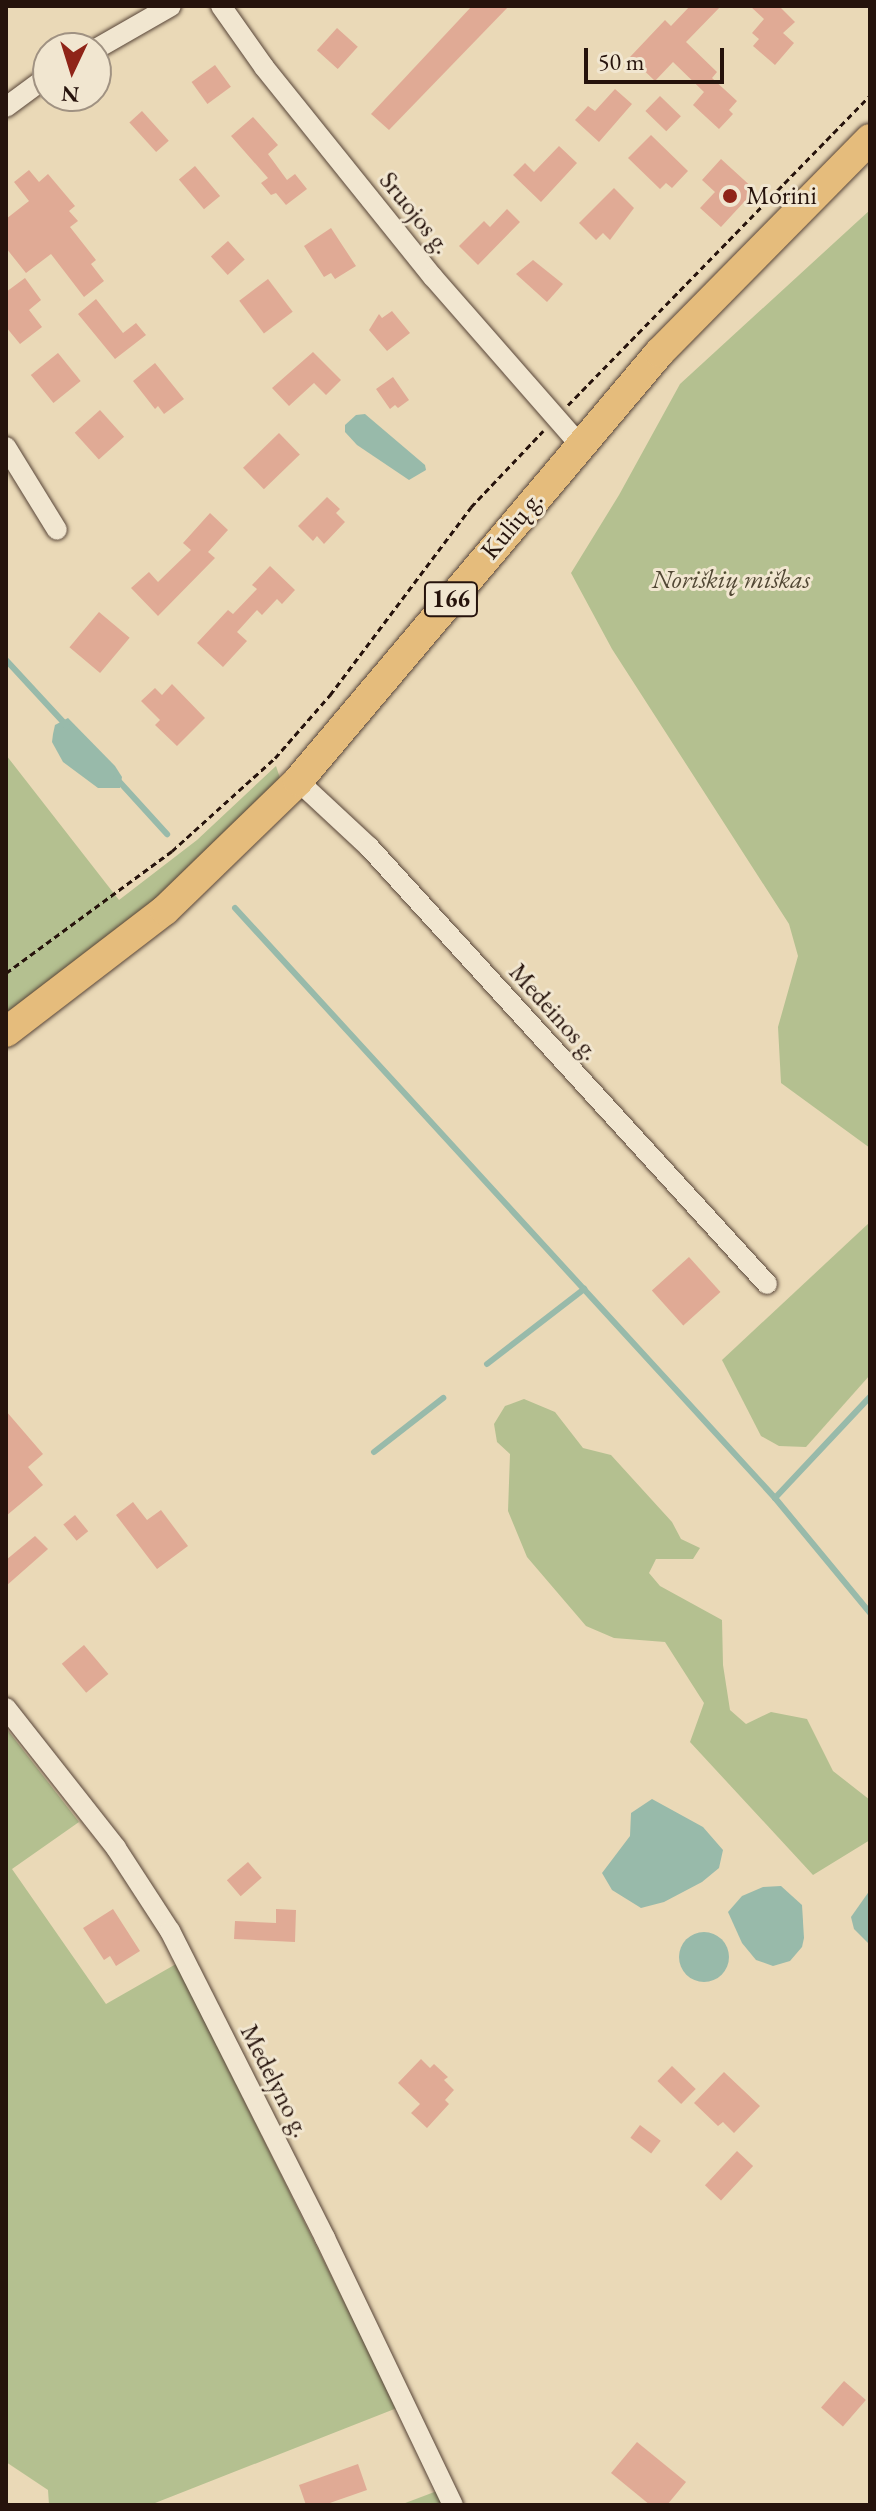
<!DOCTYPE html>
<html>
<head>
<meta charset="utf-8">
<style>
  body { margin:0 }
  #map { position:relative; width:876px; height:2511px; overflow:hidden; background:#ead9b7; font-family:"EB Garamond",serif }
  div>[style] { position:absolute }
  .green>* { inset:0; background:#b4c090 }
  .water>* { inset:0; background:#98baaa }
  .round { border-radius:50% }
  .stream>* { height:6px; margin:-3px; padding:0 3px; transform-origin:3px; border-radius:3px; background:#98baaa }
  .building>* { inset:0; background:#e0aa95; transform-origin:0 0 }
  .path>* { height:3px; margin-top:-1.5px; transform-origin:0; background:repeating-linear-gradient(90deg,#26130c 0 6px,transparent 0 10px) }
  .roads { filter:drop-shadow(0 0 2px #574437) drop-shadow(0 0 2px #574437) }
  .street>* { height:20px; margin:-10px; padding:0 10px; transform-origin:10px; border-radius:10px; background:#f1e6d0 }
  .primary>* { height:30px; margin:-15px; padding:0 15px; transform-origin:15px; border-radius:15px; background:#e5bc7c }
  .dots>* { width:22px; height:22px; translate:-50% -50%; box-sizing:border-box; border:4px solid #f1e6d0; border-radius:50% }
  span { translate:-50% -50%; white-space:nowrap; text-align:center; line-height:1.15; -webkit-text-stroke:6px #f1e6d0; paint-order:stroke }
  .shield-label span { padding:2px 6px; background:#f1e6d0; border:2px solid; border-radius:6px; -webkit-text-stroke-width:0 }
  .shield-label { font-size:24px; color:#26130c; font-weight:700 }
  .poi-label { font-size:26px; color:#26130c }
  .left { translate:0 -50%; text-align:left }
  .street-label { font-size:26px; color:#26130c }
  .park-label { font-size:26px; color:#514734; font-style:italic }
  .frame { position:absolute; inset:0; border:8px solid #26130c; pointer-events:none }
  .north { position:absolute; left:32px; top:32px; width:80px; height:80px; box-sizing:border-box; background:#f1e6d0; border:2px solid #a09282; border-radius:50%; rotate:184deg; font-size:22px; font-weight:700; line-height:32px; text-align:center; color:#26130c }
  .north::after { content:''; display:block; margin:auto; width:28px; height:36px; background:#8f2418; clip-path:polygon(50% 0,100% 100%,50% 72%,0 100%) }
  .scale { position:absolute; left:584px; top:48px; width:140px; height:36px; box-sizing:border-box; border:4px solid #26130c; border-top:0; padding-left:10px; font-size:24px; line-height:28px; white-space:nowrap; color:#26130c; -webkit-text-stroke:6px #f1e6d0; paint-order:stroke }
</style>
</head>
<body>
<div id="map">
  <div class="green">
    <i style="clip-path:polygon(870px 210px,870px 1148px,781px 1083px,778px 1027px,798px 956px,789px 924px,612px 649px,571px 573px,619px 495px,680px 384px)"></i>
    <i style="clip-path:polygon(6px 755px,119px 900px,197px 840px,276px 766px,280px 778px,189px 872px,6px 1019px)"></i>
    <i style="clip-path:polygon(870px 1222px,870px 1375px,806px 1447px,779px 1446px,761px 1436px,722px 1360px)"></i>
    <i style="clip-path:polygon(524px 1399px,555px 1412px,583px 1448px,611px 1455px,672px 1522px,681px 1539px,700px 1548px,693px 1559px,656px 1559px,649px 1573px,660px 1586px,722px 1620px,723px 1665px,730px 1710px,746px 1724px,771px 1712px,807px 1719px,833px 1771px,870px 1800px,870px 1840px,813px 1875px,690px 1742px,704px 1703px,665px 1642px,614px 1638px,586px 1626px,527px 1557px,508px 1511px,510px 1454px,497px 1442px,494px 1424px,505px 1406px)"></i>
    <i style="clip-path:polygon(6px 1728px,79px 1822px,12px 1869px,106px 2004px,176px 1964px,397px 2408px,150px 2505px,49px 2505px,48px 2490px,6px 2462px)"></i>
    <i style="clip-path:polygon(437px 2491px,444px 2505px,400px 2505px)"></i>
  </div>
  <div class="water">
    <i style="clip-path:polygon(365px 414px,425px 465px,426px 470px,409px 480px,357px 445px,345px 432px,345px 425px,356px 415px)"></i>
    <i style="clip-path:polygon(68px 718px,115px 766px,122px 777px,120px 788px,98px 788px,63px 762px,52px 742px,53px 734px,55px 725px)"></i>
    <i style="clip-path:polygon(652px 1799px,703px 1827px,723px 1850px,719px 1868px,702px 1882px,664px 1902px,641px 1908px,612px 1890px,602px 1873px,630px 1836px,631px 1813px)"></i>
    <i style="clip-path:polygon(781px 1886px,802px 1905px,804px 1938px,802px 1947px,790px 1961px,773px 1966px,756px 1960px,742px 1943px,728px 1912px,742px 1896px,763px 1887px)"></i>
    <i style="clip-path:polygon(870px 1890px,870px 1945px,854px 1929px,851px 1917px)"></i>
    <i class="round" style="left:679px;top:1932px;width:50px;height:50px"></i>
  </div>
  <div class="stream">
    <i style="left:6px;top:660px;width:90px;rotate:47.3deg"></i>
    <i style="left:116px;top:778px;width:76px;rotate:47.7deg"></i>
    <i style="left:235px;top:908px;width:800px;rotate:47.53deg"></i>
    <i style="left:775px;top:1498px;width:149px;rotate:50.4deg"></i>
    <i style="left:487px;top:1364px;width:123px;rotate:-37.7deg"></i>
    <i style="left:374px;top:1452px;width:88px;rotate:-38deg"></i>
    <i style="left:775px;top:1498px;width:139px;rotate:-46.8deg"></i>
  </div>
  <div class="building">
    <i style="clip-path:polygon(472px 6px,509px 6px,389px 130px,371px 114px)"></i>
    <i style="clip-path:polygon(690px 6px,721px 6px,686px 42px,717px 72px,712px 78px,737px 101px,729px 110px,733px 114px,719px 129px,693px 105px,704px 92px,673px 62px,655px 81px,630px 57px,665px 20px,671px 26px)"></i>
    <i style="clip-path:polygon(750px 6px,779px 6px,795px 22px,783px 33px,794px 43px,775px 65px,753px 46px,759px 39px,752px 33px,764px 19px)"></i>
    <i style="left:337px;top:28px;width:28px;height:30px;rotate:42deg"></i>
    <i style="left:215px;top:65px;width:27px;height:29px;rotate:54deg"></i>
    <i style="clip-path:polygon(615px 89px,632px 104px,599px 142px,575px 120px,588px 106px,595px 111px)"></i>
    <i style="left:660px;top:96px;width:29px;height:21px;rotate:44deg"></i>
    <i style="left:142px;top:111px;width:40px;height:17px;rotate:48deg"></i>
    <i style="clip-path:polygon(253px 117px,278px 145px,268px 154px,287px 180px,295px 174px,307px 189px,286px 205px,276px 193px,271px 195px,261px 183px,268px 178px,231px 136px)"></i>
    <i style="clip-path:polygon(651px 135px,688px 171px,672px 188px,666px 183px,660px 189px,628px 158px)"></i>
    <i style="clip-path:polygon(559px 146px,577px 163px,541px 202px,513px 175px,525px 163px,534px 172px)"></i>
    <i style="clip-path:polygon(721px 159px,755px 190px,721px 227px,700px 208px,715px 192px,702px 180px)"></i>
    <i style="left:195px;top:166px;width:39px;height:21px;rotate:50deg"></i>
    <i style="clip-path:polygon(29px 170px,39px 182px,48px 174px,75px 206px,69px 211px,78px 221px,70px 227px,96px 260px,91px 264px,104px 281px,84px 297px,51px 254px,26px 273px,6px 248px,6px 219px,29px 201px,14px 182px)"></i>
    <i style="clip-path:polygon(614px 188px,634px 208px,610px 240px,603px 233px,596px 240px,579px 223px)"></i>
    <i style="clip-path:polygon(507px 209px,520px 222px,478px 265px,459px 246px,484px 221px,490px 227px)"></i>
    <i style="clip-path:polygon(331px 228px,356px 266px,335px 279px,331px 273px,324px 277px,304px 246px)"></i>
    <i style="left:228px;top:241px;width:25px;height:23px;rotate:48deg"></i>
    <i style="clip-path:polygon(533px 260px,563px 284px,547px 302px,516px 274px)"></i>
    <i style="clip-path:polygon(25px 278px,41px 300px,29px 310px,42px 327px,20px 344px,6px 327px,6px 292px)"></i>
    <i style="left:268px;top:279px;width:41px;height:36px;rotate:53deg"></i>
    <i style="clip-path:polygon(96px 299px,123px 333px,136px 323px,146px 335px,115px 359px,78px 314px)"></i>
    <i style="clip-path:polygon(392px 311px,410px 333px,387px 351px,369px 330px,379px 314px,382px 318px)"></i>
    <i style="clip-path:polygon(313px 352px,341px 380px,326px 395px,314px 383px,289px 406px,272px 388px)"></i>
    <i style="left:58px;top:353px;width:36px;height:35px;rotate:51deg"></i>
    <i style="clip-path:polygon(155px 363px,184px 399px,164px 414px,158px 406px,155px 409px,133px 381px)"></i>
    <i style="clip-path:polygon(393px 377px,409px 400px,398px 408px,395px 405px,390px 409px,376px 389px)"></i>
    <i style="left:100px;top:410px;width:36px;height:34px;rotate:48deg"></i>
    <i style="left:279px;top:433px;width:30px;height:50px;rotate:46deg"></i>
    <i style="clip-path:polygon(327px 497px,340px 509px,336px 513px,345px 522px,324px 544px,317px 536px,313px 541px,298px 526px)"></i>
    <i style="clip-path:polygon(210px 513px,228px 530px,208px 552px,215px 558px,158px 616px,131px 588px,149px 572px,158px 582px,191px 550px,183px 543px)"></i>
    <i style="clip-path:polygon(270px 566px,295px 590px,282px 604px,277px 599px,262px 615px,257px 610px,237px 632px,247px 641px,223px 667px,197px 643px,228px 610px,233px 614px,257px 589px,252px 585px)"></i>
    <i style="left:99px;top:612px;width:40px;height:46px;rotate:40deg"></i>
    <i style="clip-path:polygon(172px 684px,205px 718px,177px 746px,155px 725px,160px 720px,141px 701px,155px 688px,162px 695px)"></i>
    <i style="left:689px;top:1257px;width:47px;height:50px;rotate:48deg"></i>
    <i style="clip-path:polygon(6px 1411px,43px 1454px,28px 1467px,43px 1485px,6px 1516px)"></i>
    <i style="clip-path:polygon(133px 1502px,147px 1520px,161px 1510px,188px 1546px,157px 1569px,116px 1515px)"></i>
    <i style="left:75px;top:1515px;width:21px;height:15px;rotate:51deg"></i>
    <i style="clip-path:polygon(35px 1536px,48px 1549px,6px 1586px,6px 1560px)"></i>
    <i style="left:84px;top:1645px;width:38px;height:29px;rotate:50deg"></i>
    <i style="left:248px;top:1862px;width:21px;height:28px;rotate:49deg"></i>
    <i style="clip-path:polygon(113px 1909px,140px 1951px,116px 1966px,110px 1956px,104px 1960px,83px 1928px)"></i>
    <i style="clip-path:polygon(276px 1909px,296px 1910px,295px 1942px,234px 1939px,235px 1921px,276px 1923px)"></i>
    <i style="clip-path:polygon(421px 2059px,430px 2068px,434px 2064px,448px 2077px,444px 2080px,454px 2090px,445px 2100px,449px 2104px,427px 2128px,411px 2113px,420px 2104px,398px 2083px)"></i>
    <i style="left:672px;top:2066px;width:33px;height:21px;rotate:44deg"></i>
    <i style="clip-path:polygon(724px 2072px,760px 2106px,734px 2133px,723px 2122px,718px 2126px,694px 2103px)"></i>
    <i style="left:640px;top:2125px;width:26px;height:16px;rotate:37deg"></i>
    <i style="left:737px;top:2151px;width:22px;height:47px;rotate:43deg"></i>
    <i style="left:844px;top:2381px;width:29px;height:35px;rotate:41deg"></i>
    <i style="clip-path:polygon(637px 2442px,686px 2482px,667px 2505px,650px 2505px,611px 2473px)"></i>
    <i style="clip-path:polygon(358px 2464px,367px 2490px,324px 2505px,306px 2505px,299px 2485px)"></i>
  </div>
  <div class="path">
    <i style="left:568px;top:405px;width:432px;rotate:-45.7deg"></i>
    <i style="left:6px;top:973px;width:206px;rotate:-36.3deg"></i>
    <i style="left:172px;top:851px;width:139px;rotate:-42.1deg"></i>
    <i style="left:275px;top:758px;width:84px;rotate:-48.9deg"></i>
    <i style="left:330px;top:695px;width:235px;rotate:-53.1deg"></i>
    <i style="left:471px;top:507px;width:105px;rotate:-46.5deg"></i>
  </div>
  <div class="roads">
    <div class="street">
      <i style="left:221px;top:6px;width:75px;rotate:54.8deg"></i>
      <i style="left:264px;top:67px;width:270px;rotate:51.2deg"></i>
      <i style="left:433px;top:277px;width:222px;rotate:48.8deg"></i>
      <i style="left:96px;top:49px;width:86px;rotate:-29.8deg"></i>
      <i style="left:6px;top:107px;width:52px;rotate:-36.4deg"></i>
      <i style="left:6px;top:447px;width:97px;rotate:58.4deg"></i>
      <i style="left:298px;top:781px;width:97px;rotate:42.9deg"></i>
      <i style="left:369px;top:847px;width:591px;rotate:47.67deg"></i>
      <i style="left:6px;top:1708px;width:178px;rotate:51.8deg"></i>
      <i style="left:116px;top:1848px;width:99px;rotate:57deg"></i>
      <i style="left:170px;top:1931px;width:344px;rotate:63.2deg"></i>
      <i style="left:325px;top:2238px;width:296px;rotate:64.4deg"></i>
    </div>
    <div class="primary">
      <i style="left:6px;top:1032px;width:200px;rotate:-37.5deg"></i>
      <i style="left:165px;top:910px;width:185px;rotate:-44.1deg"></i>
      <i style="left:298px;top:781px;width:561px;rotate:-49.84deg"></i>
      <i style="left:660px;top:352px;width:299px;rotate:-45.4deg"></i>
    </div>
  </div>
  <div class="dots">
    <i style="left:730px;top:196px;background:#8f2418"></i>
  </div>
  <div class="shield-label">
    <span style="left:451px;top:599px">166</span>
  </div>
  <div class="poi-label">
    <span class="left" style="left:746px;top:196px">Morini</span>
  </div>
  <div class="street-label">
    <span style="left:415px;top:213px;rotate:51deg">Sruojos g.</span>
    <span style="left:512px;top:525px;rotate:-50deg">Kulių g.</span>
    <span style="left:554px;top:1012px;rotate:48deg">Medeinos g.</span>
    <span style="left:275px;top:2081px;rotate:63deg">Medelyno g.</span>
  </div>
  <div class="park-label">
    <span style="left:731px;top:580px">Noriškių miškas</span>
  </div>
  <div class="frame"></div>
  <div class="north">N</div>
  <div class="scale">50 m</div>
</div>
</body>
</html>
